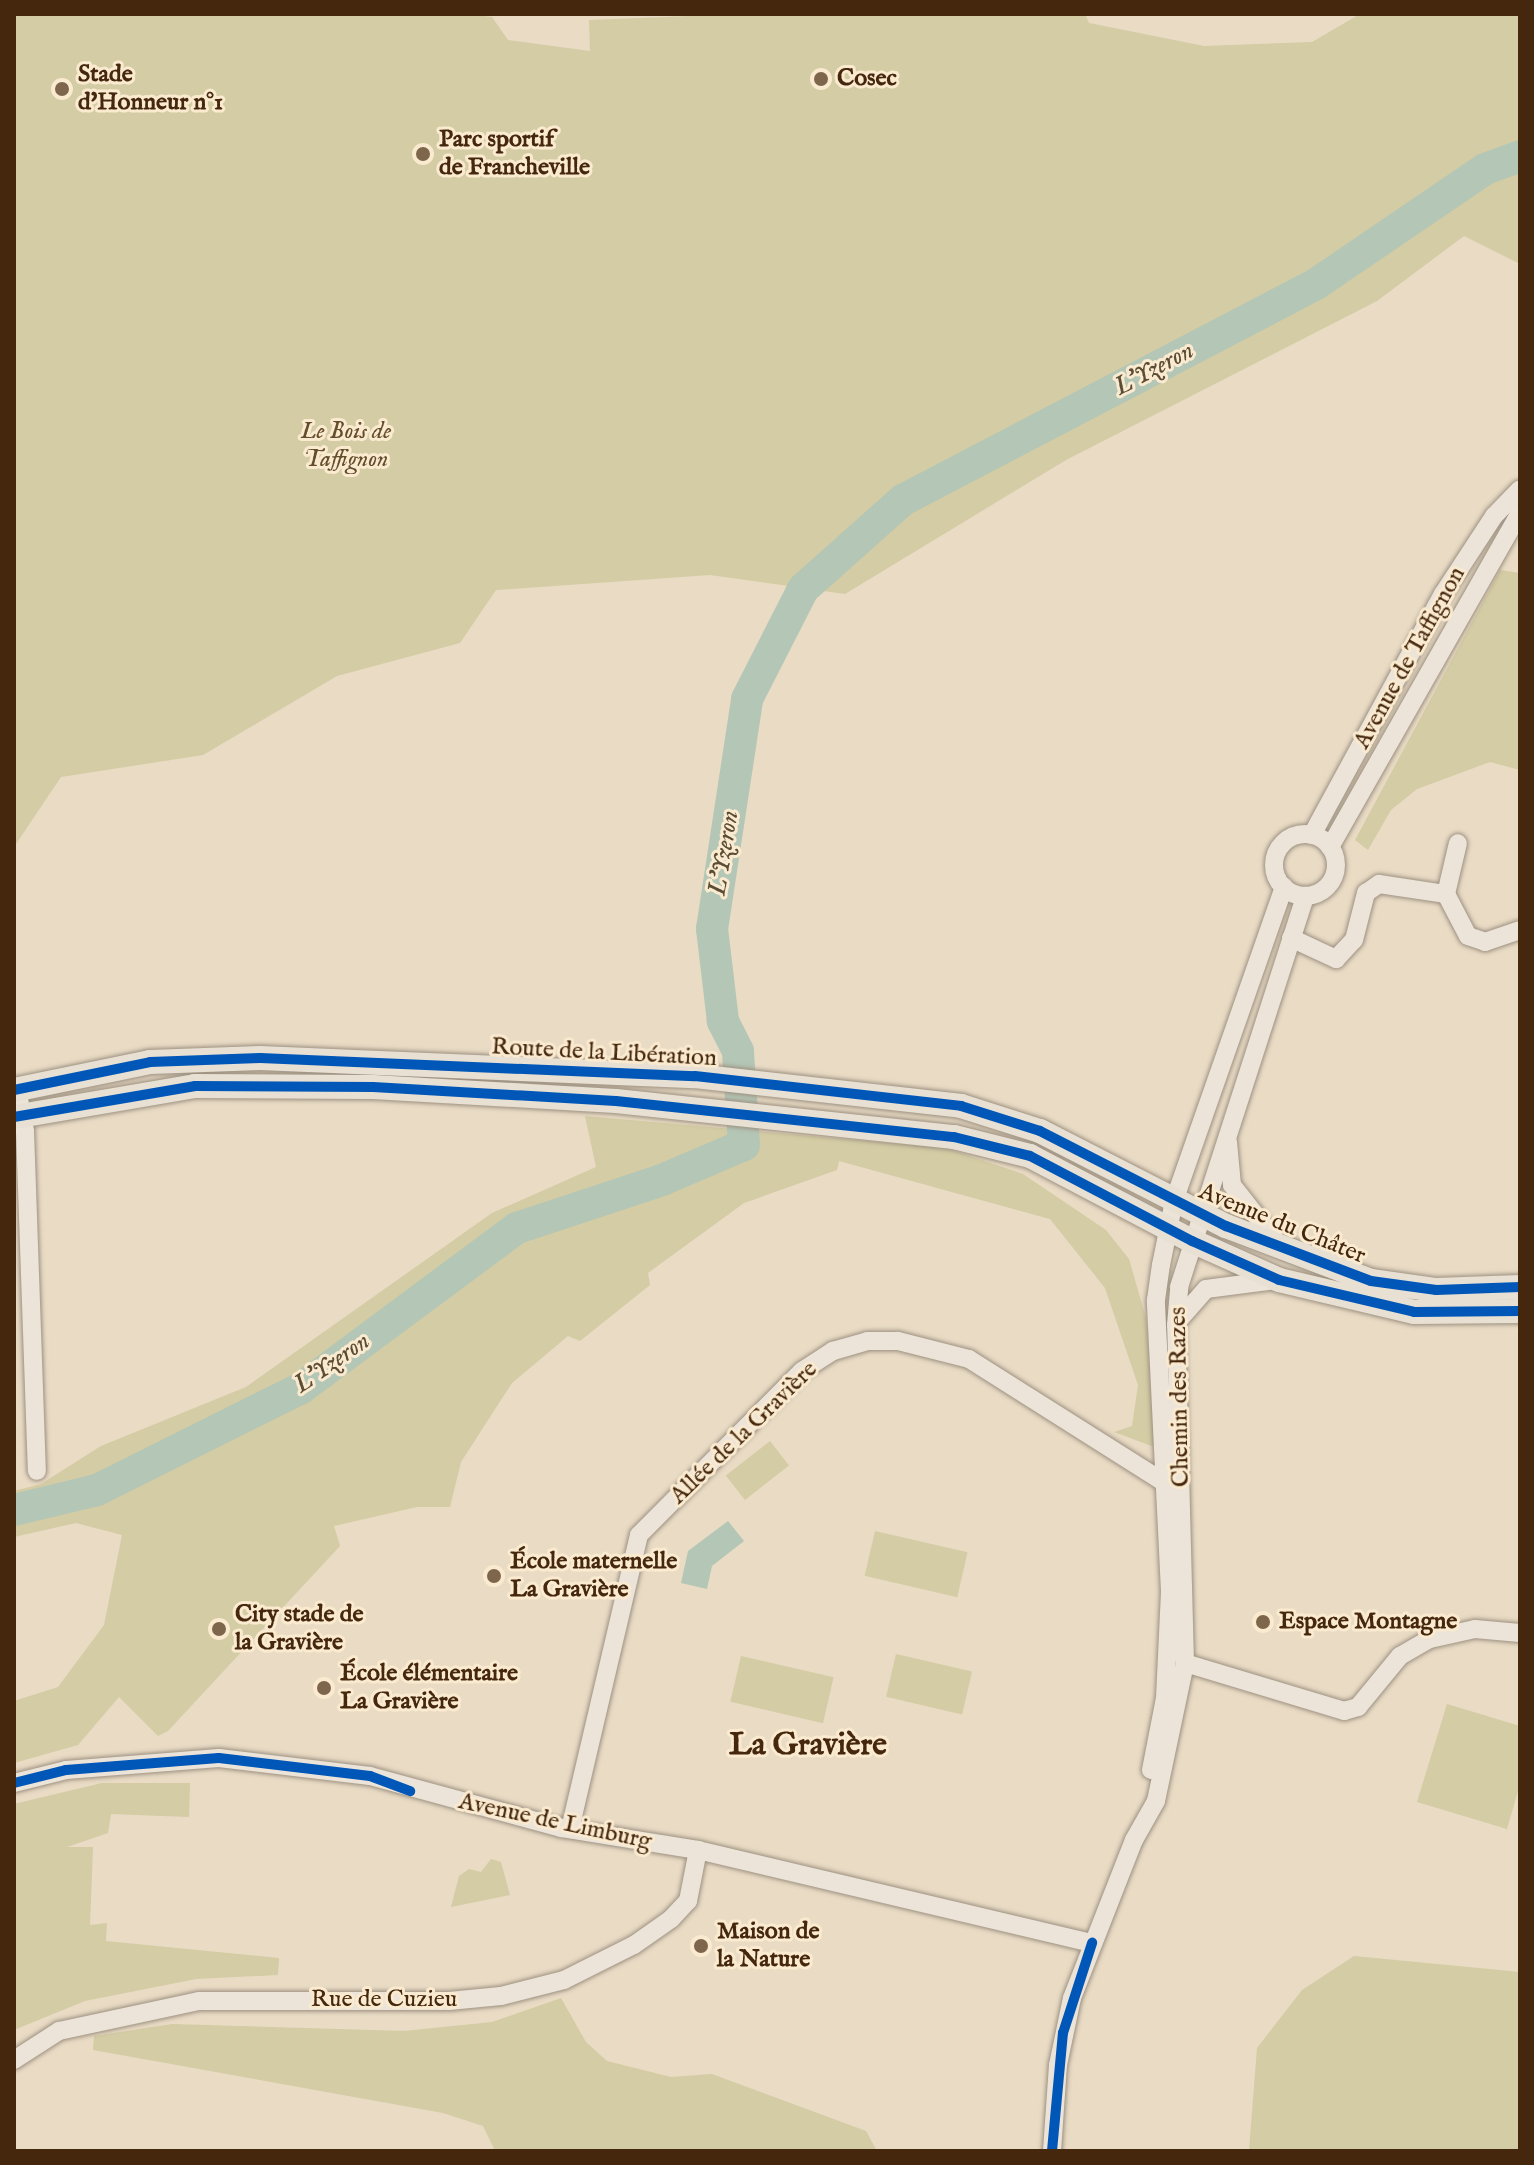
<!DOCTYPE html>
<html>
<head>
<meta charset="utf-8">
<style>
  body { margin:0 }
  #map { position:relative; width:1534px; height:2165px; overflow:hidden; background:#e9dbc4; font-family:"IM FELL English",serif }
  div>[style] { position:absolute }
  .green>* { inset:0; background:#d4cca4; transform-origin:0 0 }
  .water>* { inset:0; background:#b4c6b5 }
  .river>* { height:32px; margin:-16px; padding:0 16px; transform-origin:16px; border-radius:16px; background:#b4c6b5 }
  .roads { filter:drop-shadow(0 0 2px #9d9181) drop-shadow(0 0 2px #9d9181) }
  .minor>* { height:18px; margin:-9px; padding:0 9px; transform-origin:9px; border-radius:9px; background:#ece4d9 }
  .minor>.ring { margin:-9px; padding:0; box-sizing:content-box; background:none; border:18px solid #ece4d9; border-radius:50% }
  .major>* { height:24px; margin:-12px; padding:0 12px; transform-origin:12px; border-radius:12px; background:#e8e0d3 }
  .cycleway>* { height:10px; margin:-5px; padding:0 5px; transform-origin:5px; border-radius:5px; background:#0057b8 }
  .dots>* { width:22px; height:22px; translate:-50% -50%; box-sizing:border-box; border:4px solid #faeacf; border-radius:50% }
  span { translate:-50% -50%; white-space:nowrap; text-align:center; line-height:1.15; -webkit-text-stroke:6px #faeacf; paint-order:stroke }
  .poi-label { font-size:24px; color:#45270d; font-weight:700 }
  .left { translate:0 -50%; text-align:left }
  .park-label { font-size:24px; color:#644d2c; font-style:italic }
  .street-label { font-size:24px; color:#45270d }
  .water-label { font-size:26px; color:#5b4c35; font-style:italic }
  .district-label { font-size:32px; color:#45270d; font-weight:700 }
  .frame { position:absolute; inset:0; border:16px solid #45270d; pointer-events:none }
</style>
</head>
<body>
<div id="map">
  <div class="green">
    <i style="clip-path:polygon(14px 14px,469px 14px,492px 17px,508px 40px,590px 51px,589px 20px,741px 14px,1085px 14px,1089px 23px,1204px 46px,1312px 42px,1360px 14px,1520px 14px,1520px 264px,1464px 236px,1377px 301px,1066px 460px,845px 594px,710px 575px,496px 590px,460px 643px,337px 676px,203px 755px,61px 777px,14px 847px)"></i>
    <i style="clip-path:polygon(1500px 570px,1520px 573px,1520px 770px,1490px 762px,1417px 789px,1391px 810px,1368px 850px,1355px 840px)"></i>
    <i style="clip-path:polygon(585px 1116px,946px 1148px,1023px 1174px,1106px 1230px,1129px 1259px,1146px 1318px,1157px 1448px,1114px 1432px,1132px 1426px,1138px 1385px,1105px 1288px,1050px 1219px,839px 1161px,837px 1170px,744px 1203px,648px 1273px,650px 1285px,580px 1341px,568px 1336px,512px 1383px,461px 1462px,450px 1507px,417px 1507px,334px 1526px,340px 1546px,168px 1731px,158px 1736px,119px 1697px,78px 1745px,14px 1763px,14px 1701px,58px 1687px,104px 1625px,122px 1535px,76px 1523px,14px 1537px,14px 1491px,41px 1484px,101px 1446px,246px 1387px,492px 1213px,596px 1167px)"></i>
    <i style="left:770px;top:1441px;width:31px;height:56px;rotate:52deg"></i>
    <i style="left:875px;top:1531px;width:95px;height:46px;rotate:13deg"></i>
    <i style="left:896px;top:1654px;width:78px;height:44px;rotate:13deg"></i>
    <i style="left:741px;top:1656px;width:95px;height:47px;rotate:13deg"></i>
    <i style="clip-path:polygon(1447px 1704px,1520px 1726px,1520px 1784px,1507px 1829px,1417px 1802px)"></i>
    <i style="clip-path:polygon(102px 1783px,190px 1783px,189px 1817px,111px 1814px,108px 1833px,67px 1847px,93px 1847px,90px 1925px,107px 1923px,106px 1941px,279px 1958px,278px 1975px,196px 1979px,85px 2001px,14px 2030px,14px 1804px)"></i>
    <i style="clip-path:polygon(491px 1859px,501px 1862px,510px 1895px,451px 1907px,459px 1876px,469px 1869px,481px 1872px)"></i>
    <i style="clip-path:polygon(1354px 1956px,1520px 1972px,1520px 2151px,1249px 2151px,1257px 2048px,1302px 1990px)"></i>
    <i style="clip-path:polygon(561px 1998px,586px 2042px,607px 2061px,671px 2077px,712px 2074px,866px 2131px,877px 2151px,495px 2151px,483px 2126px,443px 2113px,93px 2050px,94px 2036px,172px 2024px,404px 2031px,492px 2022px)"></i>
  </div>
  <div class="water">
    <i style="clip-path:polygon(728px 1521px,744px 1541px,712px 1566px,707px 1589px,681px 1583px,688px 1551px)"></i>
  </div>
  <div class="river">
    <i style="left:14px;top:1510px;width:85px;rotate:-13.5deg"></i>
    <i style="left:97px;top:1490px;width:227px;rotate:-26.5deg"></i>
    <i style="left:300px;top:1389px;width:270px;rotate:-36.6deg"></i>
    <i style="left:517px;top:1228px;width:153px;rotate:-18.3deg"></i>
    <i style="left:662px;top:1180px;width:89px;rotate:-23.1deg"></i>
    <i style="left:744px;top:1145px;width:94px;rotate:-93.7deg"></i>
    <i style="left:738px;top:1051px;width:34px;rotate:-117deg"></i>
    <i style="left:723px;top:1021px;width:93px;rotate:-96.8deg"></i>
    <i style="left:712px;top:929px;width:233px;rotate:-81.3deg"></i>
    <i style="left:747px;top:699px;width:123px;rotate:-63deg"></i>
    <i style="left:803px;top:589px;width:134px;rotate:-41.7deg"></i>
    <i style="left:903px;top:500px;width:466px;rotate:-27.6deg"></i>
    <i style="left:1316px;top:284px;width:204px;rotate:-34.2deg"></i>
    <i style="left:1485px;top:169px;width:37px;rotate:-20deg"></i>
  </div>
  <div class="roads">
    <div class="minor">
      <i class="ring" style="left:1274px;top:834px;width:44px;height:44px"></i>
      <i style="left:1312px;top:835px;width:274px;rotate:-61.5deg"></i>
      <i style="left:1443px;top:594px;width:93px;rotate:-56.8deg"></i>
      <i style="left:1494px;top:516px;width:37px;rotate:-46deg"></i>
      <i style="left:1330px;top:847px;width:384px;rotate:-60.4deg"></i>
      <i style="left:1446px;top:894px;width:52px;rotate:-76.8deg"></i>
      <i style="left:1291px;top:938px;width:50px;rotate:25deg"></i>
      <i style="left:1336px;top:959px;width:26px;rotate:-47deg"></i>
      <i style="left:1354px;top:940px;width:49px;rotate:-75.7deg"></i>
      <i style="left:1366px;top:893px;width:16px;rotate:-35deg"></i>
      <i style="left:1379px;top:884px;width:68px;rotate:8.5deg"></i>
      <i style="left:1446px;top:894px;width:47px;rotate:62.4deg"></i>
      <i style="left:1468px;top:936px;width:18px;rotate:19deg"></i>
      <i style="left:1485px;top:942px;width:37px;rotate:-19deg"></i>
      <i style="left:17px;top:1089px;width:43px;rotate:79.2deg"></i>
      <i style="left:25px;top:1131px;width:340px;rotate:88deg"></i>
      <i style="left:1228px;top:1142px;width:43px;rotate:84.7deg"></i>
      <i style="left:1232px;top:1185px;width:79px;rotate:51.7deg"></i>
      <i style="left:1177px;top:1322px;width:44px;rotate:-48.7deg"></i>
      <i style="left:1206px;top:1289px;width:70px;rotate:-7.4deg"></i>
      <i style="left:1183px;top:1653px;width:10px;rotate:79deg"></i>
      <i style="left:1185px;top:1663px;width:166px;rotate:16.8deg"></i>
      <i style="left:1344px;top:1711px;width:15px;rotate:-16deg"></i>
      <i style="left:1358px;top:1707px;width:66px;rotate:-50.5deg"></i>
      <i style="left:1400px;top:1656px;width:34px;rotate:-30deg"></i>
      <i style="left:1430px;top:1639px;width:46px;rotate:-12.5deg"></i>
      <i style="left:1475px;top:1629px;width:45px;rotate:5.1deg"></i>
      <i style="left:1151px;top:1770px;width:73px;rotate:-79deg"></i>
      <i style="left:1165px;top:1698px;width:107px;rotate:-87.3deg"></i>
      <i style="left:1170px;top:1591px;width:291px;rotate:-92.8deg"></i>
      <i style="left:1156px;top:1300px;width:35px;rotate:-82deg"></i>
      <i style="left:1161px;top:1265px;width:65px;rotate:-78.5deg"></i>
      <i style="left:1174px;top:1201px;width:333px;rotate:-70.7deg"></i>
      <i style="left:14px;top:1783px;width:54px;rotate:-14deg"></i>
      <i style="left:66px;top:1770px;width:153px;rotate:-4.5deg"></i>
      <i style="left:219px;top:1758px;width:152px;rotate:6.8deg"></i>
      <i style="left:370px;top:1776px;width:199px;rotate:15.2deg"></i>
      <i style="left:562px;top:1828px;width:138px;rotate:9.2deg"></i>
      <i style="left:698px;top:1850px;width:405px;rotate:13.3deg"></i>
      <i style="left:570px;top:1829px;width:302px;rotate:-76.8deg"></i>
      <i style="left:639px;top:1535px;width:231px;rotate:-45.2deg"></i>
      <i style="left:802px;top:1371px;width:37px;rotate:-33deg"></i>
      <i style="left:833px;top:1351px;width:35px;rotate:-16deg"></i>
      <i style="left:867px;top:1341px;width:31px"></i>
      <i style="left:898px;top:1341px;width:73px;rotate:14.2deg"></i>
      <i style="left:969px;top:1359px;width:236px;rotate:32.3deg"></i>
      <i style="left:1168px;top:1485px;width:28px;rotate:77deg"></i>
      <i style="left:14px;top:2060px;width:54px;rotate:-32.8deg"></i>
      <i style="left:59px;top:2031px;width:143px;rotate:-12.1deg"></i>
      <i style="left:199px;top:2001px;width:250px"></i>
      <i style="left:449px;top:2001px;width:52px;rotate:-5.5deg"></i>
      <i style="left:501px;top:1996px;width:65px;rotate:-14.3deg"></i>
      <i style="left:564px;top:1980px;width:78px;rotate:-26.6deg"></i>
      <i style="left:634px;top:1945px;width:45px;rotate:-35.1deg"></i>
      <i style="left:671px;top:1919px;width:25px;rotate:-47deg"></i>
      <i style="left:688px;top:1901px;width:52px;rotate:-78.9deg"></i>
      <i style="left:1052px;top:2151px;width:86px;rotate:-86deg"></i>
      <i style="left:1058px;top:2065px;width:68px;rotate:-78.2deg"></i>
      <i style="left:1072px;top:1998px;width:170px;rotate:-68.6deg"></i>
      <i style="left:1134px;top:1840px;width:45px;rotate:-60.6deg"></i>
      <i style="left:1156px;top:1801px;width:141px;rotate:-78.1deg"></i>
      <i style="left:1185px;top:1663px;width:338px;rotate:-91.5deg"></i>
      <i style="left:1176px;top:1325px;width:38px;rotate:-85deg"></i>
      <i style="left:1179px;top:1287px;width:411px;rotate:-72.1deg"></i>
    </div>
    <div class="major">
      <i style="left:14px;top:1090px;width:139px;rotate:-11.6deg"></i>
      <i style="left:150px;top:1062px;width:110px;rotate:-2.1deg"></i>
      <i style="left:260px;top:1058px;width:435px;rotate:2.4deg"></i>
      <i style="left:695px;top:1076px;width:268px;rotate:6.4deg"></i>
      <i style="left:961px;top:1106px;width:83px;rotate:17.6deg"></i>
      <i style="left:1040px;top:1131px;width:209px;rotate:27.1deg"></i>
      <i style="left:1226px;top:1226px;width:155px;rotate:20.8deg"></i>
      <i style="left:1371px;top:1281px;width:66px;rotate:7.9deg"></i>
      <i style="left:1436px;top:1290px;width:84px;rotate:-2deg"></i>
      <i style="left:14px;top:1117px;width:184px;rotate:-9.7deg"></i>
      <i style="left:195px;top:1086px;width:178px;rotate:0.3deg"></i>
      <i style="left:373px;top:1087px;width:243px;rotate:3.3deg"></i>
      <i style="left:616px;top:1101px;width:340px;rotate:6.1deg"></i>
      <i style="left:954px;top:1137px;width:78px;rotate:14deg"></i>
      <i style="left:1030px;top:1156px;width:183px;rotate:27.7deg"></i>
      <i style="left:1192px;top:1241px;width:95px;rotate:24.1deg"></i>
      <i style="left:1279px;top:1280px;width:139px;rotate:13.3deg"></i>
      <i style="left:1414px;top:1312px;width:106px;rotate:-0.5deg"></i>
    </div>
  </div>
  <div class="cycleway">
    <i style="left:14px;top:1090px;width:139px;rotate:-11.6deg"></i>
    <i style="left:150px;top:1062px;width:110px;rotate:-2.1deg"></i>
    <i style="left:260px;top:1058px;width:435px;rotate:2.4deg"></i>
    <i style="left:695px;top:1076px;width:268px;rotate:6.4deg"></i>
    <i style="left:961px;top:1106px;width:83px;rotate:17.6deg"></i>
    <i style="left:1040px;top:1131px;width:209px;rotate:27.1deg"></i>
    <i style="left:1226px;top:1226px;width:155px;rotate:20.8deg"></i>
    <i style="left:1371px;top:1281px;width:66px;rotate:7.9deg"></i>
    <i style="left:1436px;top:1290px;width:84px;rotate:-2deg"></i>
    <i style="left:14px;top:1117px;width:184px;rotate:-9.7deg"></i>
    <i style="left:195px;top:1086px;width:178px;rotate:0.3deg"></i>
    <i style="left:373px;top:1087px;width:243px;rotate:3.3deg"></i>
    <i style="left:616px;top:1101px;width:340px;rotate:6.1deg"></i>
    <i style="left:954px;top:1137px;width:78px;rotate:14deg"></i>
    <i style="left:1030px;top:1156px;width:183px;rotate:27.7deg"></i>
    <i style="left:1192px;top:1241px;width:95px;rotate:24.1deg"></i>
    <i style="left:1279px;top:1280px;width:139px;rotate:13.3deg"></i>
    <i style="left:1414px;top:1312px;width:106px;rotate:-0.5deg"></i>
    <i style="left:14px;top:1783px;width:54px;rotate:-14deg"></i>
    <i style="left:66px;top:1770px;width:153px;rotate:-4.5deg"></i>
    <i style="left:219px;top:1758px;width:152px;rotate:6.8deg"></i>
    <i style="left:370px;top:1776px;width:43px;rotate:20.6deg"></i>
    <i style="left:1052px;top:2151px;width:119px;rotate:-84.7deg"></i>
    <i style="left:1063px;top:2033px;width:95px;rotate:-72.1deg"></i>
  </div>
  <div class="dots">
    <i style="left:821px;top:79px;background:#7e664d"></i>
    <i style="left:62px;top:89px;background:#7e664d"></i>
    <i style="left:423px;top:154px;background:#7e664d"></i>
    <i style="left:494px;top:1576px;background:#7e664d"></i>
    <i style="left:1263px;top:1622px;background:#7e664d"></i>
    <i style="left:219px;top:1629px;background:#7e664d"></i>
    <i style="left:324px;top:1688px;background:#7e664d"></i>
    <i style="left:701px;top:1946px;background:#7e664d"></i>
  </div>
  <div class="poi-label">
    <span class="left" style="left:78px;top:89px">Stade<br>d'Honneur n°1</span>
    <span class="left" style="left:837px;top:79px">Cosec</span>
    <span class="left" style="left:439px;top:154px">Parc sportif<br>de Francheville</span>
    <span class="left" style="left:510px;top:1576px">École maternelle<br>La Gravière</span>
    <span class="left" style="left:235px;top:1629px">City stade de<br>la Gravière</span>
    <span class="left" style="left:1279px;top:1622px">Espace Montagne</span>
    <span class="left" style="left:340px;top:1688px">École élémentaire<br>La Gravière</span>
    <span class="left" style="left:717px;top:1946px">Maison de<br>la Nature</span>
  </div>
  <div class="park-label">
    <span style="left:346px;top:446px">Le Bois de<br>Taffignon</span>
  </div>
  <div class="street-label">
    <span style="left:1410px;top:658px;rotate:-61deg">Avenue de Taffignon</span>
    <span style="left:604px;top:1053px;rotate:3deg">Route de la Libération</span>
    <span style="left:1282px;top:1224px;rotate:22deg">Avenue du Châter</span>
    <span style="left:1180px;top:1397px;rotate:-91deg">Chemin des Razes</span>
    <span style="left:744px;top:1433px;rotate:-44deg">Allée de la Gravière</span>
    <span style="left:555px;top:1822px;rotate:12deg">Avenue de Limburg</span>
    <span style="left:384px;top:2000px">Rue de Cuzieu</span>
  </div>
  <div class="water-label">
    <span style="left:1154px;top:369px;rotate:-28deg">L'Yzeron</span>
    <span style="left:724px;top:853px;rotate:-81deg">L'Yzeron</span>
    <span style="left:332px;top:1363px;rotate:-35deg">L'Yzeron</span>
  </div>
  <div class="district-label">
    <span style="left:808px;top:1746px">La Gravière</span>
  </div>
  <div class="frame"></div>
</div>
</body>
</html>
